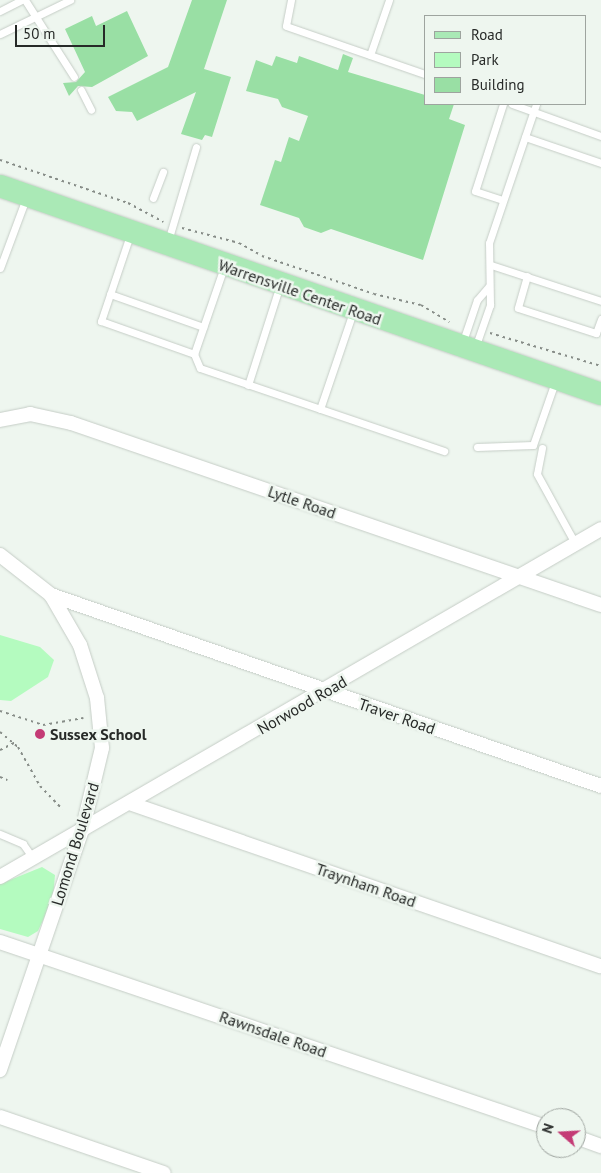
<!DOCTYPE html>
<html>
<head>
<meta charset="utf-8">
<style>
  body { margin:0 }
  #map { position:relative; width:601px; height:1173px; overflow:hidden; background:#eef6ef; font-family:"PT Sans",sans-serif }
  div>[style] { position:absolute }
  .green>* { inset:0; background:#b4fbbf }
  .building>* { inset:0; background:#99dfa4 }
  .path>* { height:2px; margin-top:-1px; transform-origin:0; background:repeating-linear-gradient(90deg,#878d88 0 2.5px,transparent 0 6.5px) }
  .roads { filter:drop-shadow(0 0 1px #c5cdc6) drop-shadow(0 0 1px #c5cdc6) }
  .lane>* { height:7px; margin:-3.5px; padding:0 3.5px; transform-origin:3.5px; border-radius:3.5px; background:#fff }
  .street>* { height:14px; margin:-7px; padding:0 7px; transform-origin:7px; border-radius:7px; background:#fff }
  .primary>* { height:22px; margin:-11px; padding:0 11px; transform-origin:11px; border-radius:11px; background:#aae9b6 }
  .dots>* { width:14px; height:14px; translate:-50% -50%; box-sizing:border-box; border:2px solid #eef6ef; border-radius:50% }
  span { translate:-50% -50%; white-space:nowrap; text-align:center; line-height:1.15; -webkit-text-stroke:5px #eef6ef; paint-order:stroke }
  .street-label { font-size:16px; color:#272a28 }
  .poi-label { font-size:16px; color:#272a28; font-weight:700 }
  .left { translate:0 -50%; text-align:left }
  .legend { position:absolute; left:424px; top:15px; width:162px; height:90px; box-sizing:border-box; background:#eef6ef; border:1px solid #9ea49f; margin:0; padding:6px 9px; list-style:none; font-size:15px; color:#272a28 }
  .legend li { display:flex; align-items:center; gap:10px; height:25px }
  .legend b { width:25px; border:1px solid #9ea49f }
  .north { position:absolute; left:536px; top:1108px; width:50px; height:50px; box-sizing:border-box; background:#eef6ef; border:1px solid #9ea49f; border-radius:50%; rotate:289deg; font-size:14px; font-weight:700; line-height:20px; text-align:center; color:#272a28 }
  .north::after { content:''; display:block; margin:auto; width:18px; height:22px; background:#c43b75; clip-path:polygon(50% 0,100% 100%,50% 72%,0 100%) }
  .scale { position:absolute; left:15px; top:25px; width:90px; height:22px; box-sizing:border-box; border:2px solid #272a28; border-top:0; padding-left:6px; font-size:15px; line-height:18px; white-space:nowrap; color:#272a28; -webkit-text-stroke:4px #eef6ef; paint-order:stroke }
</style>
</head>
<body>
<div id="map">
  <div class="green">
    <i style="clip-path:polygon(0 635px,40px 647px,54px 660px,48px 677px,11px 701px,0 700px)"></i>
    <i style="clip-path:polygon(42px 867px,55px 875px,53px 899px,38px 931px,28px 937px,0 929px,0 884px)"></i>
  </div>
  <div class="building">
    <i style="clip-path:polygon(192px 0,227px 0,204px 69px,231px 77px,212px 137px,205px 135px,202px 140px,181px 134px,196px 92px,137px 121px,132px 112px,116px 111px,108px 97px,168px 67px)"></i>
    <i style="clip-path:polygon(127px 11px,148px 56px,92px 87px,78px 86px,69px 96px,63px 83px,76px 82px,85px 72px,65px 29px,92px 16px,96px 26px)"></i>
    <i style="clip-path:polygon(343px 54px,353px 58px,348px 72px,425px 95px,425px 104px,454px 104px,449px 119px,465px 125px,423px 260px,331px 229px,321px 233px,304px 227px,299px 218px,260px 205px,275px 160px,281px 162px,289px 137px,299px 141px,308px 116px,282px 107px,278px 99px,246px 91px,256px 60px,272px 66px,276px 56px,297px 63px,299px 56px,338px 70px)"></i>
  </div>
  <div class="path">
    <i style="left:0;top:160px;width:135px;rotate:18.6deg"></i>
    <i style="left:128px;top:203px;width:40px;rotate:28deg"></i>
    <i style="left:182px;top:228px;width:59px;rotate:14.7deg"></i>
    <i style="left:239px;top:243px;width:26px;rotate:29deg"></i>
    <i style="left:262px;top:256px;width:118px;rotate:18.7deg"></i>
    <i style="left:374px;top:294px;width:48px;rotate:13.2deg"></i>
    <i style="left:421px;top:305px;width:33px;rotate:31deg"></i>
    <i style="left:490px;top:333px;width:116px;rotate:16.6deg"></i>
    <i style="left:0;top:711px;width:45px;rotate:18deg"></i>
    <i style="left:43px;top:725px;width:41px;rotate:-9.9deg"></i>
    <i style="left:0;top:732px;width:23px;rotate:40deg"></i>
    <i style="left:18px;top:747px;width:45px;rotate:60.6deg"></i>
    <i style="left:40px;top:786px;width:32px;rotate:46deg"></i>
    <i style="left:0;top:750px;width:16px;rotate:-27deg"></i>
    <i style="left:0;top:777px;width:8px;rotate:23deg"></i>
  </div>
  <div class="roads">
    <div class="lane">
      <i style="left:25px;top:0;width:91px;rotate:57.5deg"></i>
      <i style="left:291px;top:0;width:26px;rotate:101deg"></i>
      <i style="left:286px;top:26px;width:147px;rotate:19.1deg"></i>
      <i style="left:0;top:11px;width:25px;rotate:-27deg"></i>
      <i style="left:0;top:34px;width:78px;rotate:-25.9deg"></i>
      <i style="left:370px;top:55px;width:58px;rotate:-70.9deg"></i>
      <i style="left:81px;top:90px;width:22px;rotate:63deg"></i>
      <i style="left:503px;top:104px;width:91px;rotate:107.8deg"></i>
      <i style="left:475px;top:191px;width:29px;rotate:18deg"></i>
      <i style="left:512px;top:104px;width:95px;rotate:19.8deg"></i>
      <i style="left:525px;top:137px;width:80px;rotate:18.9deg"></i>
      <i style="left:153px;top:198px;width:28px;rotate:-69deg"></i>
      <i style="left:130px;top:235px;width:91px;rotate:108.6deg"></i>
      <i style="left:101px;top:321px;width:99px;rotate:19.5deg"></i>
      <i style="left:168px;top:241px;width:98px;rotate:-73.4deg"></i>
      <i style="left:491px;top:265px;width:116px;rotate:18.1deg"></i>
      <i style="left:224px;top:267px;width:92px;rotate:109deg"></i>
      <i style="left:194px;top:354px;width:15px;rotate:67deg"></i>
      <i style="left:200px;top:368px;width:258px;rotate:18.8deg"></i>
      <i style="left:0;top:268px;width:75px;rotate:-69.6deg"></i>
      <i style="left:527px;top:276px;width:33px;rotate:106deg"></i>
      <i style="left:518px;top:308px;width:82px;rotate:17.8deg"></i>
      <i style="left:596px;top:333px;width:15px;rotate:-70deg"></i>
      <i style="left:110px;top:294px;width:99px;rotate:19.5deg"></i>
      <i style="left:462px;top:344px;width:46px;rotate:-71.2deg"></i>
      <i style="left:477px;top:300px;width:18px;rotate:-49deg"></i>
      <i style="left:475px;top:348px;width:46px;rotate:-70.8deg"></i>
      <i style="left:490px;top:305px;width:62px;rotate:-90.9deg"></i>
      <i style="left:489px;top:243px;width:147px;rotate:-71.3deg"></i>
      <i style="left:248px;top:385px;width:105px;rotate:-72.3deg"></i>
      <i style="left:320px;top:409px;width:102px;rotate:-71.2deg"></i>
      <i style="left:477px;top:447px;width:56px;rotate:-2deg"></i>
      <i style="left:533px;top:445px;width:67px;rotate:-70.8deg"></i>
      <i style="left:542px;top:448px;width:26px;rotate:101deg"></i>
      <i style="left:537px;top:474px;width:79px;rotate:61.2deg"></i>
      <i style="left:0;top:834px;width:25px;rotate:23deg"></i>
      <i style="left:23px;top:844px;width:16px;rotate:55deg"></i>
    </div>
    <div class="street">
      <i style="left:0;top:420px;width:31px;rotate:-11deg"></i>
      <i style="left:30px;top:414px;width:42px;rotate:12.4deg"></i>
      <i style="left:71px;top:423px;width:560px;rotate:18.95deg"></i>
      <i style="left:0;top:555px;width:65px;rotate:38.1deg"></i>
      <i style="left:51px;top:595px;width:58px;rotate:59.9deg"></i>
      <i style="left:80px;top:645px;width:56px;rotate:72.2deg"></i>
      <i style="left:97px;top:698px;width:50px;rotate:84.3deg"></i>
      <i style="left:102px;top:748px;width:81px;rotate:103.5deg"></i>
      <i style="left:83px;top:827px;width:257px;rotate:108.9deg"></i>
      <i style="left:51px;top:595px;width:582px;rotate:19.15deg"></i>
      <i style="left:132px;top:804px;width:496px;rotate:19.1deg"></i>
      <i style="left:0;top:877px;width:694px;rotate:-30.07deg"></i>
      <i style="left:0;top:942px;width:576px;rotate:18.72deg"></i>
      <i style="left:0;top:1117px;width:173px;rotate:18.9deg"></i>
      <i style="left:576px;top:1137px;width:27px;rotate:20deg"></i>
    </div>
    <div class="primary">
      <i style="left:0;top:186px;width:636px;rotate:19.09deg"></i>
    </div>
  </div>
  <div class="dots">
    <i style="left:40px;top:734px;background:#c43b75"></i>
  </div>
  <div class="street-label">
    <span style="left:300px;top:292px;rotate:19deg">Warrensville Center Road</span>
    <span style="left:302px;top:502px;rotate:19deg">Lytle Road</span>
    <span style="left:302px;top:705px;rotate:-30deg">Norwood Road</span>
    <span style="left:397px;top:716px;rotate:19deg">Traver Road</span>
    <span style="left:75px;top:844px;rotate:-73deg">Lomond Boulevard</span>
    <span style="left:366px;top:885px;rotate:19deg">Traynham Road</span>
    <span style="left:273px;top:1034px;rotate:19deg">Rawnsdale Road</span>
  </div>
  <div class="poi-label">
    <span class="left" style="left:50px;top:734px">Sussex School</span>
  </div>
  <ul class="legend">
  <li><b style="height:6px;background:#aae9b6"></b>Road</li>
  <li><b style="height:14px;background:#b4fbbf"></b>Park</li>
  <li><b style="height:14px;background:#99dfa4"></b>Building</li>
  </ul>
  <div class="north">N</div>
  <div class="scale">50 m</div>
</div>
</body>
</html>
